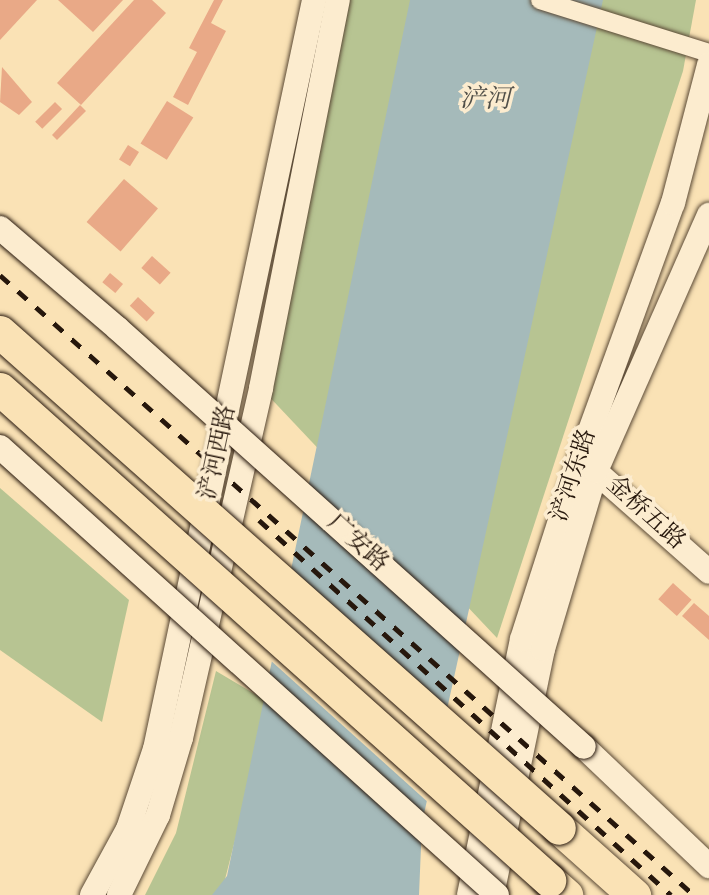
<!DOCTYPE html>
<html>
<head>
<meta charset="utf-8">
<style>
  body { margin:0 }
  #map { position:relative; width:709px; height:895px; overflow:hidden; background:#fae2b5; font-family:Vollkorn,"Noto Serif SC",serif }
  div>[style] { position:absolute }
  .green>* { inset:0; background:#b7c492 }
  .water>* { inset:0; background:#a5baba }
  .pier>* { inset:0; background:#fae2b5 }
  .building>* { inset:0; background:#e9a987; transform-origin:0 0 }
  .roads { filter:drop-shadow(0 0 2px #5b4a36) drop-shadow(0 0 2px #5b4a36) }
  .street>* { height:18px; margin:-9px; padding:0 9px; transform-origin:9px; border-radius:9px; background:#fceccf }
  .secondary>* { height:24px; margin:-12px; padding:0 12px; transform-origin:12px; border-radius:12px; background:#fceccf }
  .highway>* { height:33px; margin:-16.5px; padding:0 16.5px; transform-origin:16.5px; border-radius:16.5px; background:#fae2b5 }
  .rail>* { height:5px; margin-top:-2.5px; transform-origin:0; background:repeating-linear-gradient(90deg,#26170c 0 12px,transparent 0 24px) }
  .bridges { filter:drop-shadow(0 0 2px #26170c) drop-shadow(0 0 2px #26170c) }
  .secondary-bridge>* { height:24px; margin:-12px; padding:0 12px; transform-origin:12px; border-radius:12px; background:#fceccf }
  .highway-bridge>* { height:33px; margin:-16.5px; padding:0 16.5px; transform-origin:16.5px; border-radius:16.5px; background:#fae2b5 }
  span { translate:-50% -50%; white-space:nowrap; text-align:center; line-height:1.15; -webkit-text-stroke:7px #fceccf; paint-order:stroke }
  .street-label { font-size:24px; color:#26170c }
  .water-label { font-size:26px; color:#525049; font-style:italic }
</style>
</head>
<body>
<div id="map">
  <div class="green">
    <i style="clip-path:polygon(338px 0,696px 0,683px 71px,497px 638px,261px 388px)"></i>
    <i style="clip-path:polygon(0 488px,129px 600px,102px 722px,0 650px)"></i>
    <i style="clip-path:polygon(216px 671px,270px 703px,221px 895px,145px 895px,176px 833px)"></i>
  </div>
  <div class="water">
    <i style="clip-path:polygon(410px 0,603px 0,422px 823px,419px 895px,212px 895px,227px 876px)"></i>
  </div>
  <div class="pier">
    <i style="clip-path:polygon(288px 568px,450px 714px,430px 804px,269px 659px)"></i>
  </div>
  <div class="building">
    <i style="clip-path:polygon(0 0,37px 0,0 40px)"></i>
    <i style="clip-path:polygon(58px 0,123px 0,93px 32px)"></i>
    <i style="clip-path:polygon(134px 0,152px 0,166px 13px,81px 105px,57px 83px)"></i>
    <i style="clip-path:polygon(214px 0,223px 0,211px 23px,226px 31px,188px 105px,173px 97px,197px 52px,189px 48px)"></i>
    <i style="clip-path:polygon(2px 67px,32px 102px,19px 115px,0 102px)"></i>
    <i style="left:167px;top:101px;width:31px;height:50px;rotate:32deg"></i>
    <i style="left:55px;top:102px;width:10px;height:28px;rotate:45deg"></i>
    <i style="clip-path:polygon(80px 105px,86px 111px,57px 140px,52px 135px)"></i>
    <i style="left:128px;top:145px;width:13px;height:17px;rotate:32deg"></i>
    <i style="left:124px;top:179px;width:45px;height:57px;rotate:41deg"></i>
    <i style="left:152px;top:256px;width:25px;height:16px;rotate:42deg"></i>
    <i style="left:110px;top:273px;width:17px;height:12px;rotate:40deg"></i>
    <i style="left:138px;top:297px;width:23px;height:12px;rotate:43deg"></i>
    <i style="left:673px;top:583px;width:25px;height:22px;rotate:42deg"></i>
    <i style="clip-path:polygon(694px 603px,709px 616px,709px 640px,682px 616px)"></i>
  </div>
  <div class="roads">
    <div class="street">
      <i style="left:540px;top:0;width:177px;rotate:17.4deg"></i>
    </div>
    <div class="secondary">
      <i style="left:586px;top:463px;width:164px;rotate:41.5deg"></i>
      <i style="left:584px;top:747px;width:173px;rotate:43.6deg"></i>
      <i style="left:92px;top:895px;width:75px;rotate:-61.4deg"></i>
      <i style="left:128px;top:829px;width:84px;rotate:-71.4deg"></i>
      <i style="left:155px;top:749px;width:766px;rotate:-78.01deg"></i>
      <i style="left:119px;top:895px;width:89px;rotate:-64deg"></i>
      <i style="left:158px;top:815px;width:80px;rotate:-73.4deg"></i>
      <i style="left:181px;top:738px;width:359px;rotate:-77.1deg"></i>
      <i style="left:261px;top:388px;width:396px;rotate:-78.8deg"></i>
      <i style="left:469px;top:895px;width:261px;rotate:-78.3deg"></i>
      <i style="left:522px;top:639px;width:190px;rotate:-72.2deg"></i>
      <i style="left:580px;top:458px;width:271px;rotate:-70deg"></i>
      <i style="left:673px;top:203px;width:143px;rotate:-75.4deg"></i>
      <i style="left:492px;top:895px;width:251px;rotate:-78.3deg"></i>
      <i style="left:543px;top:649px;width:186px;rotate:-73.4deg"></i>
      <i style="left:596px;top:471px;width:280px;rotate:-66.2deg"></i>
    </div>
    <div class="highway">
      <i style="left:559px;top:828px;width:101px;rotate:41.8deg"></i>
      <i style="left:549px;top:880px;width:23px;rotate:41deg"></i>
    </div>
  </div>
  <div class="rail">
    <i style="left:0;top:275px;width:931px;rotate:41.78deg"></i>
    <i style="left:259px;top:520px;width:557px;rotate:42.31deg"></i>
  </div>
  <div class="bridges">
    <div class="secondary-bridge">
      <i style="left:0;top:228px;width:154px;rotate:40.5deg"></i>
      <i style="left:117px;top:328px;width:627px;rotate:41.9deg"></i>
      <i style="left:0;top:447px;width:669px;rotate:42.03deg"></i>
    </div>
    <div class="highway-bridge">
      <i style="left:0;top:332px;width:747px;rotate:41.58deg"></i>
      <i style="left:0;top:389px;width:737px;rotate:41.81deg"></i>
    </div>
  </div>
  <div class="street-label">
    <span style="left:219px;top:453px;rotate:-78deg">浐河西路</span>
    <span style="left:575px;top:476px;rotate:-72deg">浐河东路</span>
    <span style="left:645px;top:514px;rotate:42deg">金桥五路</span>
    <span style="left:357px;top:544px;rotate:42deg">广安路</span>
  </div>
  <div class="water-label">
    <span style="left:485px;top:101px">浐河</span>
  </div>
</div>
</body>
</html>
